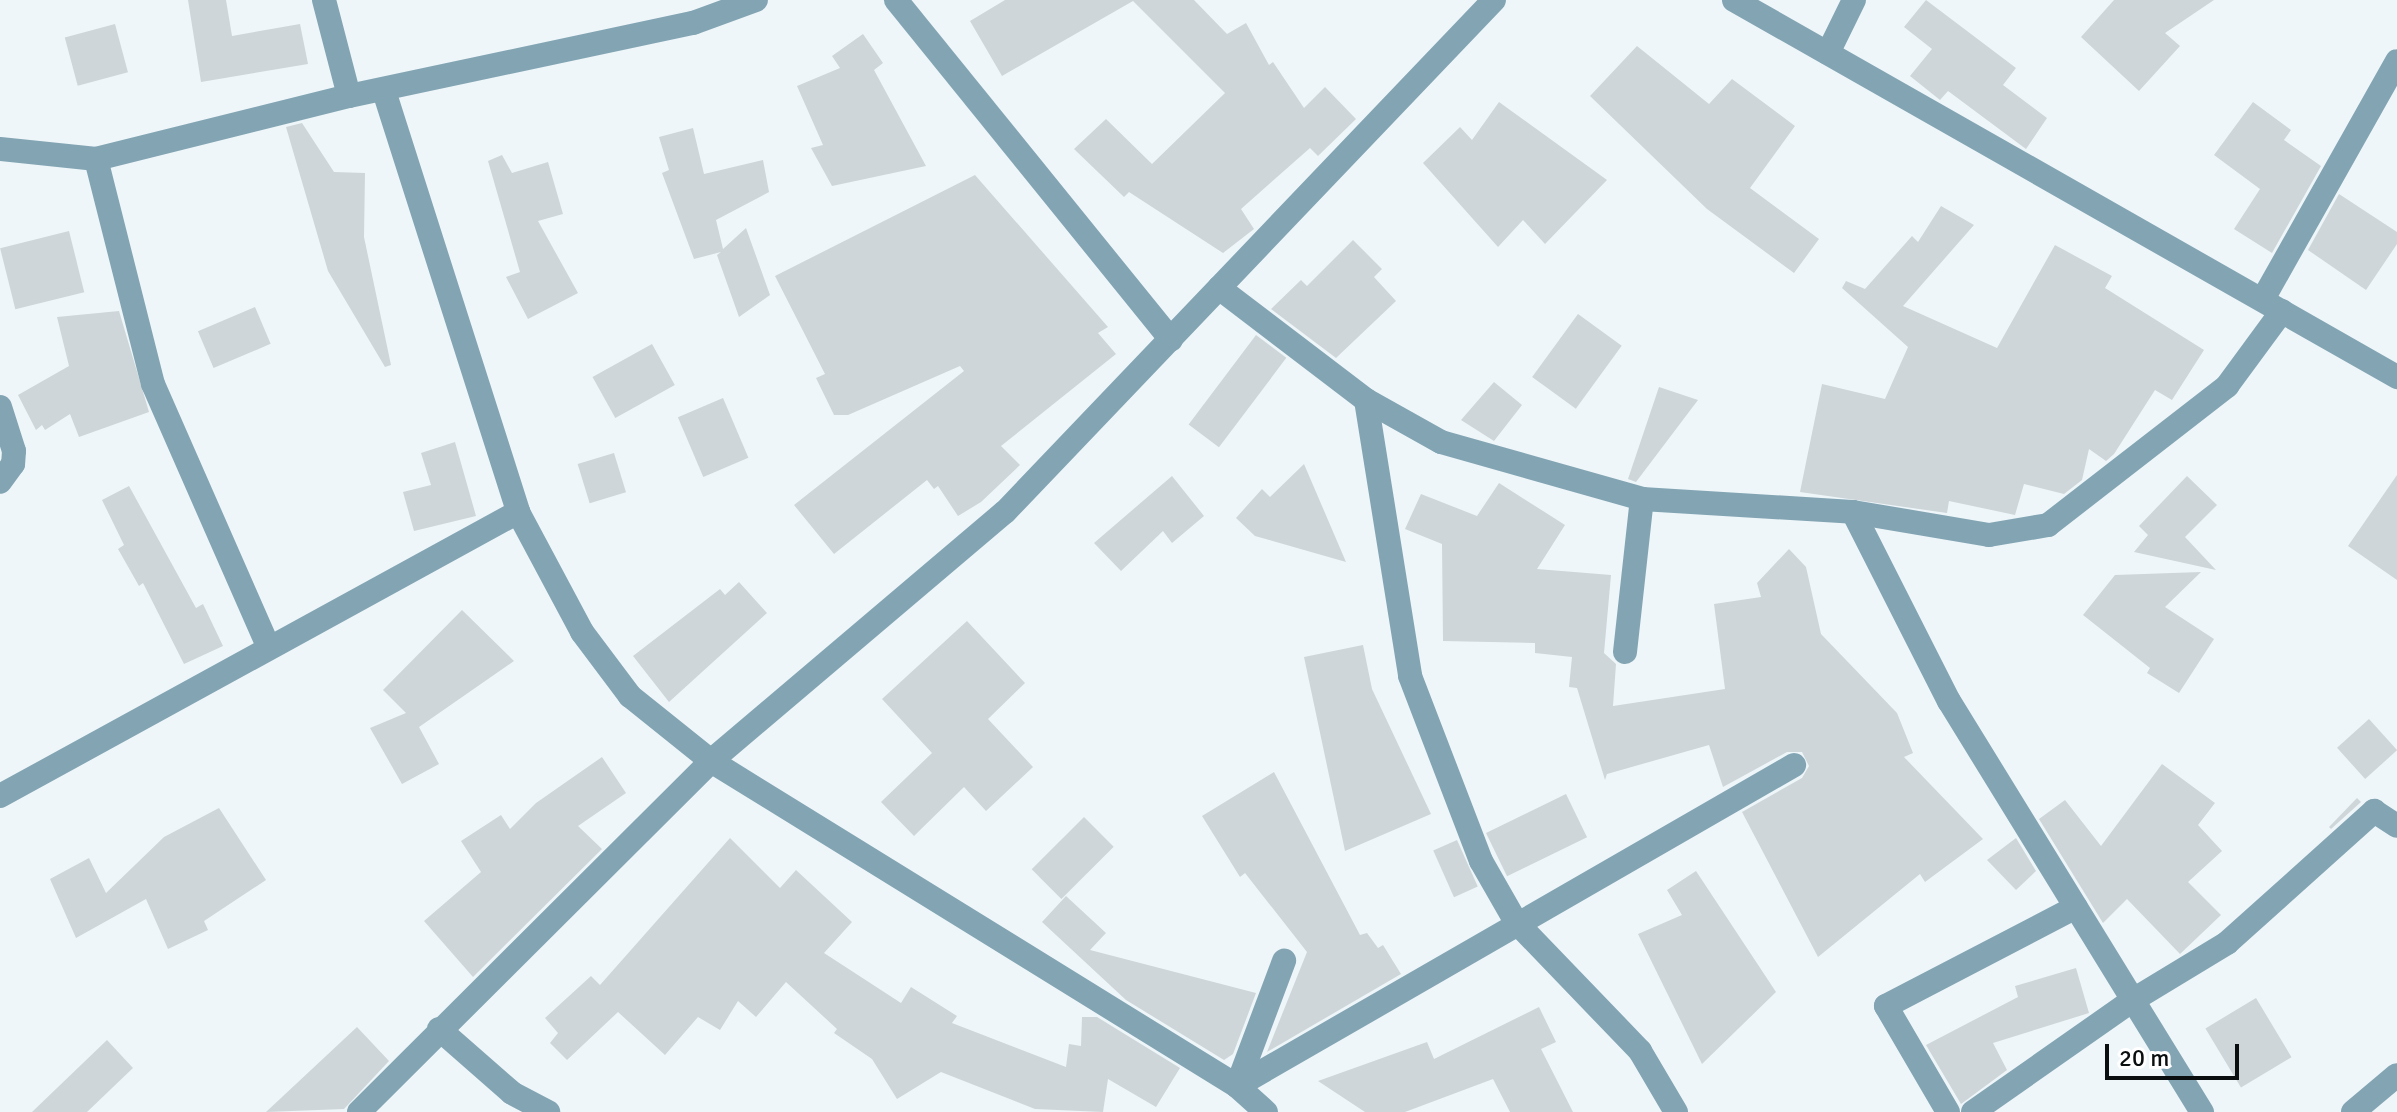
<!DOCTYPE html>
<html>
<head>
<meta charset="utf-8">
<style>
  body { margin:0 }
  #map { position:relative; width:2397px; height:1112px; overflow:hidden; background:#eef6fa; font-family:Signika,sans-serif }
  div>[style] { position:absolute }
  .building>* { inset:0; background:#ced6d9; transform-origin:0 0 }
  .minor>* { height:24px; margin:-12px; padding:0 12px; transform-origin:12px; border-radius:12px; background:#83a5b3 }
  span { translate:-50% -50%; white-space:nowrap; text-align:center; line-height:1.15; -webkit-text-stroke:7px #fff; paint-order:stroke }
  .scale { position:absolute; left:2105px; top:1044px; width:134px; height:36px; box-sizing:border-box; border:4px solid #0b0e0f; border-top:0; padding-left:10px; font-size:24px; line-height:28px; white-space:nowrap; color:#0b0e0f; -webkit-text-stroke:6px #fff; paint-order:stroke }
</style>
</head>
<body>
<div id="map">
  <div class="building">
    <i style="clip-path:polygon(188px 0,226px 0,232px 36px,300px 24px,308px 64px,201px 82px)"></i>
    <i style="clip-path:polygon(1005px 0,1194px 0,1227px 34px,1246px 23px,1269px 65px,1273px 62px,1304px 108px,1325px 87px,1356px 119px,1318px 156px,1310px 148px,1241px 209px,1254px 229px,1223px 253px,1129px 192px,1124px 197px,1074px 149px,1106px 119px,1152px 164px,1225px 93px,1133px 1px,1002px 76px,970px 21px)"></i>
    <i style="clip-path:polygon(1926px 0,2016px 68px,2003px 85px,2047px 118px,2026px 149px,1948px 91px,1940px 100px,1910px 76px,1932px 49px,1904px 27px)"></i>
    <i style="clip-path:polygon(2114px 0,2214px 0,2165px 33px,2180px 46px,2139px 91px,2081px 37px)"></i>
    <i style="left:115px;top:24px;width:50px;height:52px;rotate:75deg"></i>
    <i style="clip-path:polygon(863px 34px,883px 63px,874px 70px,926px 166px,832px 186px,811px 148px,823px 145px,797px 86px,840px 68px,832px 56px)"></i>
    <i style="clip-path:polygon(1637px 46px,1709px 104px,1732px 79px,1795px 126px,1750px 188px,1819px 239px,1794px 273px,1707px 209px,1590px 96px)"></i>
    <i style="clip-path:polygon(1499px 102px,1607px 180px,1545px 244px,1523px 220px,1498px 247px,1423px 163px,1460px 127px,1472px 140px)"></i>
    <i style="clip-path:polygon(2253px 102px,2291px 130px,2284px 140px,2321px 166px,2272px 253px,2234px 229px,2260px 189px,2214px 155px)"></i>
    <i style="clip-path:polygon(302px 123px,334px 172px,365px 173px,364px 237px,391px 365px,385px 367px,328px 271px,286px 127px)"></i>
    <i style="clip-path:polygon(693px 128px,704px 174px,763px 160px,769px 192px,716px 220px,723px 249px,746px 228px,770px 295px,739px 317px,717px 255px,721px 252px,694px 259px,662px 173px,669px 170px,659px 137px)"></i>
    <i style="clip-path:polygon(502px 155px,512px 173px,548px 162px,563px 214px,538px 221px,578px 293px,528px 319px,506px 277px,520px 272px,488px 161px)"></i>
    <i style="clip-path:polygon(975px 175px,1108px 327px,1098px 333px,1116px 354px,1001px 446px,1020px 465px,981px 502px,958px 516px,938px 486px,934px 489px,927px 480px,834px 554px,794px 505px,964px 371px,960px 366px,848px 415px,834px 415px,816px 378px,825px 374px,775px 276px)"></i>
    <i style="clip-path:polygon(2339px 194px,2397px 232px,2397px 244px,2366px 290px,2308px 250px)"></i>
    <i style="clip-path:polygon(1941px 206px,1974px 225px,1903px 306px,1997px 348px,2055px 245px,2112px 276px,2105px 288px,2204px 350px,2172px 400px,2155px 390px,2114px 454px,2106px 461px,2089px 449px,2082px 480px,2064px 494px,2024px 484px,2015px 515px,1949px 501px,1947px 513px,1800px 492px,1822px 384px,1885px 399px,1908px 347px,1842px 288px,1846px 281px,1865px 289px,1912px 236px,1918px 242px)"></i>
    <i style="left:69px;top:231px;width:63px;height:71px;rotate:76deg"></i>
    <i style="clip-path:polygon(1353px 240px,1382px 269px,1374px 277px,1396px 301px,1336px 358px,1271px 309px,1301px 280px,1307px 286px)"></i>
    <i style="left:255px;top:307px;width:40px;height:62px;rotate:67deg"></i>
    <i style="clip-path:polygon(119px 311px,149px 412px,79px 437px,70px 414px,45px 430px,42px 425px,36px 430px,18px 395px,69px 366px,57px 317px)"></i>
    <i style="left:1578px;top:314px;width:54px;height:78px;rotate:36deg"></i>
    <i style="left:1256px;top:335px;width:38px;height:112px;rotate:37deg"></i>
    <i style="left:652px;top:344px;width:47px;height:68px;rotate:61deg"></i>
    <i style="clip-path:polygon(1494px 382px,1522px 405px,1494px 441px,1461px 420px)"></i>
    <i style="clip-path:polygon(1659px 387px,1698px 400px,1636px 482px,1628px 479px)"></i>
    <i style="left:723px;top:398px;width:65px;height:49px;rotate:67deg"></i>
    <i style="clip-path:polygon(455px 442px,476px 516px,414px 531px,403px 492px,431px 485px,421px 453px)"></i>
    <i style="left:614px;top:453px;width:41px;height:38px;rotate:73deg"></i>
    <i style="clip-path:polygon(1304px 464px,1346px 562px,1255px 536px,1236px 518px,1262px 489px,1270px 497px)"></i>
    <i style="clip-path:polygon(2397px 475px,2397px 580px,2348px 546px)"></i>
    <i style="clip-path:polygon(1172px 476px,1204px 516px,1172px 543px,1163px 531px,1121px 571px,1094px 543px)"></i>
    <i style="clip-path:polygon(2187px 476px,2217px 505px,2185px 537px,2216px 570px,2134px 552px,2148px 535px,2139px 526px)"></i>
    <i style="clip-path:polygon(1499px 483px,1565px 525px,1537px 569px,1611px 575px,1604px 653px,1616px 664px,1613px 706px,1725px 689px,1714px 604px,1761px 597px,1757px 583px,1789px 549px,1806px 567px,1821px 634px,1897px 713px,1913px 753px,1904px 757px,1983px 839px,1925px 882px,1920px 874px,1818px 957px,1742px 812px,1802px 778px,1809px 766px,1802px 752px,1787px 752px,1723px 787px,1709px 745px,1607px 774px,1605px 780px,1577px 688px,1569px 687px,1572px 657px,1535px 653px,1535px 643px,1443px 641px,1442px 544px,1405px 529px,1421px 494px,1477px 516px)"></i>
    <i style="clip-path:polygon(129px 486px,196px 608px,203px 604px,223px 646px,184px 664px,143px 583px,139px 586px,118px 549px,124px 545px,102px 500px)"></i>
    <i style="clip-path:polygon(2201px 572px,2165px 607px,2214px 639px,2179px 693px,2147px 673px,2150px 668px,2083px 615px,2115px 575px)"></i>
    <i style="clip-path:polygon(739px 582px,767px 613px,669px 702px,633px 656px,720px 589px,725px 595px)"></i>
    <i style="clip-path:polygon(462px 610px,514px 661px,419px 727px,439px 764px,402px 784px,370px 728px,406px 713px,383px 690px)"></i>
    <i style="clip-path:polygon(967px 621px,1025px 683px,988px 719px,1033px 767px,986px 811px,964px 787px,914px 836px,881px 802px,932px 753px,882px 699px)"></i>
    <i style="clip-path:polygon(1363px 645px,1372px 689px,1431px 814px,1345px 851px,1304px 657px)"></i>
    <i style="left:2369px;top:719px;width:42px;height:43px;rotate:48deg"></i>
    <i style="clip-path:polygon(602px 757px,626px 793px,578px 826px,602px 849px,473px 977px,424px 921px,481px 872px,461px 841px,501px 815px,510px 829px,536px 803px)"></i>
    <i style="clip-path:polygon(2162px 764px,2215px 803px,2198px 825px,2222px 851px,2188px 882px,2221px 915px,2180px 954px,2127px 899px,2103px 923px,2039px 819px,2065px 800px,2101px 846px)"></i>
    <i style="clip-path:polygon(1274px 772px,1360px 935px,1367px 933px,1378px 948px,1383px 945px,1401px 974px,1267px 1052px,1307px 952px,1245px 873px,1240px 877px,1202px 816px)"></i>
    <i style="left:1566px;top:794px;width:48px;height:89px;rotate:64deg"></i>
    <i style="clip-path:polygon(2357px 798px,2361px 802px,2331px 829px,2329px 827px)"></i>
    <i style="clip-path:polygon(219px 808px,266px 880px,204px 921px,208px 930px,168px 949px,146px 899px,76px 938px,50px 879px,89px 858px,106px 893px,164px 837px)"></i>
    <i style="left:1084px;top:817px;width:42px;height:74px;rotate:45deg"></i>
    <i style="clip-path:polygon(730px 838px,780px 888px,796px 870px,852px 922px,824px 953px,901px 1003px,911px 987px,957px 1016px,952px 1023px,1066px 1067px,1069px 1044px,1081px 1046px,1082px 1017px,1097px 1017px,1180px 1068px,1156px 1107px,1108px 1079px,1103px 1112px,1035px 1109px,941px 1072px,897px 1099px,872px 1059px,834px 1033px,837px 1029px,786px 982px,756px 1017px,738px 1001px,720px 1030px,698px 1017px,665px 1055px,618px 1012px,567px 1060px,550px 1043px,558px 1033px,545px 1018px,591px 976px,600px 985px)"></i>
    <i style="clip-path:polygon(2016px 838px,2036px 871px,2016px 890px,1987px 860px)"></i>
    <i style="left:1457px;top:840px;width:51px;height:26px;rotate:66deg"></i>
    <i style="clip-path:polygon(1696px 871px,1776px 992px,1702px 1064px,1638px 934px,1682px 915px,1667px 890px)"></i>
    <i style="clip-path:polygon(1066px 896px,1106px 933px,1090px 950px,1256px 993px,1233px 1054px,1224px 1060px,1126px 1000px,1042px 922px)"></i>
    <i style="clip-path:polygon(2076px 968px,2089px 1013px,1993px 1043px,2007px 1070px,1961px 1104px,1926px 1045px,2018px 997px,2015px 986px)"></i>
    <i style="left:2256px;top:998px;width:69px;height:59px;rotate:59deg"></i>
    <i style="clip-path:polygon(1539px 1007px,1556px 1042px,1541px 1049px,1573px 1112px,1510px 1112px,1493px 1079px,1405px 1112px,1365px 1112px,1318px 1081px,1427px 1042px,1434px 1059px)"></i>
    <i style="clip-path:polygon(357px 1027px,389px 1061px,344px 1109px,266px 1112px)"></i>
    <i style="clip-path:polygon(107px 1040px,133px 1068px,87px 1112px,32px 1112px)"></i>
  </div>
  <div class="minor">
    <i style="left:324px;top:0;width:99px;rotate:75.4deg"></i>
    <i style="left:896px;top:0;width:437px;rotate:51deg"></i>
    <i style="left:1734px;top:0;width:763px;rotate:29.62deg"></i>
    <i style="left:1828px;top:53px;width:59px;rotate:-63.9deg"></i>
    <i style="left:384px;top:91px;width:442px;rotate:72.3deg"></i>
    <i style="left:518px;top:512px;width:136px;rotate:61.9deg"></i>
    <i style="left:582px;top:632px;width:80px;rotate:53.1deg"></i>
    <i style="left:630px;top:696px;width:104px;rotate:38.7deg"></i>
    <i style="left:711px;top:761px;width:618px;rotate:31.71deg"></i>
    <i style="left:1237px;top:1086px;width:39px;rotate:42deg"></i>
    <i style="left:0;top:149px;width:97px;rotate:5.9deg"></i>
    <i style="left:96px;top:159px;width:261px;rotate:-14deg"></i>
    <i style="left:349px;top:96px;width:352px;rotate:-12deg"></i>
    <i style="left:693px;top:23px;width:67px;rotate:-20.1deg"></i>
    <i style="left:96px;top:159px;width:232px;rotate:75.8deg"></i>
    <i style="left:153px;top:384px;width:286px;rotate:66.3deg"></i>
    <i style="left:1219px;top:288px;width:185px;rotate:37.3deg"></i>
    <i style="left:1366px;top:400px;width:86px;rotate:29.2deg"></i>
    <i style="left:1441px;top:442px;width:209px;rotate:15.8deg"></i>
    <i style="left:1642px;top:499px;width:211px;rotate:3.5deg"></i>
    <i style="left:1853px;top:512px;width:138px;rotate:9.6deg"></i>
    <i style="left:1989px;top:535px;width:60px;rotate:-9.6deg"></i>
    <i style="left:2048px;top:525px;width:227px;rotate:-37.8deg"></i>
    <i style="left:2227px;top:386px;width:93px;rotate:-53.7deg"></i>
    <i style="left:2263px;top:299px;width:273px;rotate:-60.6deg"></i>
    <i style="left:1366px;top:400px;width:279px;rotate:80.9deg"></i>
    <i style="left:1410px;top:676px;width:198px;rotate:69deg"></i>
    <i style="left:1481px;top:861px;width:70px;rotate:60.2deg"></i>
    <i style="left:1516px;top:922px;width:179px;rotate:46.1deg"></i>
    <i style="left:1640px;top:1051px;width:71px;rotate:59.5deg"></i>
    <i style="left:0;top:407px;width:46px;rotate:72.3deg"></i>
    <i style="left:14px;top:451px;width:13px;rotate:94deg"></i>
    <i style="left:13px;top:464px;width:22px;rotate:126deg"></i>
    <i style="left:1853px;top:512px;width:212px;rotate:63.1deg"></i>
    <i style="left:1949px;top:701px;width:483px;rotate:58.4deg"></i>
    <i style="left:1625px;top:652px;width:154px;rotate:-83.7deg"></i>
    <i style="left:0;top:796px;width:591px;rotate:-28.73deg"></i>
    <i style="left:439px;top:1029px;width:97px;rotate:41.2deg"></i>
    <i style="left:512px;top:1093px;width:41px;rotate:27.8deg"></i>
    <i style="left:1237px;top:1086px;width:643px;rotate:-29.95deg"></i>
    <i style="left:1237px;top:1086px;width:134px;rotate:-69.4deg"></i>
    <i style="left:359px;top:1112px;width:497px;rotate:-44.9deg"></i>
    <i style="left:711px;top:761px;width:385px;rotate:-40.3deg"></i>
    <i style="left:1005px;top:512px;width:708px;rotate:-46.32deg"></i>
    <i style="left:1948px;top:1112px;width:123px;rotate:-120.3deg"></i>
    <i style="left:1886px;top:1006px;width:214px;rotate:-27.5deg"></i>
    <i style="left:1973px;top:1112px;width:195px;rotate:-35deg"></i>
    <i style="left:2133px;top:1000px;width:110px;rotate:-31.2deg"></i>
    <i style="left:2227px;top:943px;width:198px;rotate:-41.9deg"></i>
    <i style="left:2374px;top:811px;width:27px;rotate:33deg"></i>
    <i style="left:2353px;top:1112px;width:57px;rotate:-40.1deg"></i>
  </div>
  <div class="scale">20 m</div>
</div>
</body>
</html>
